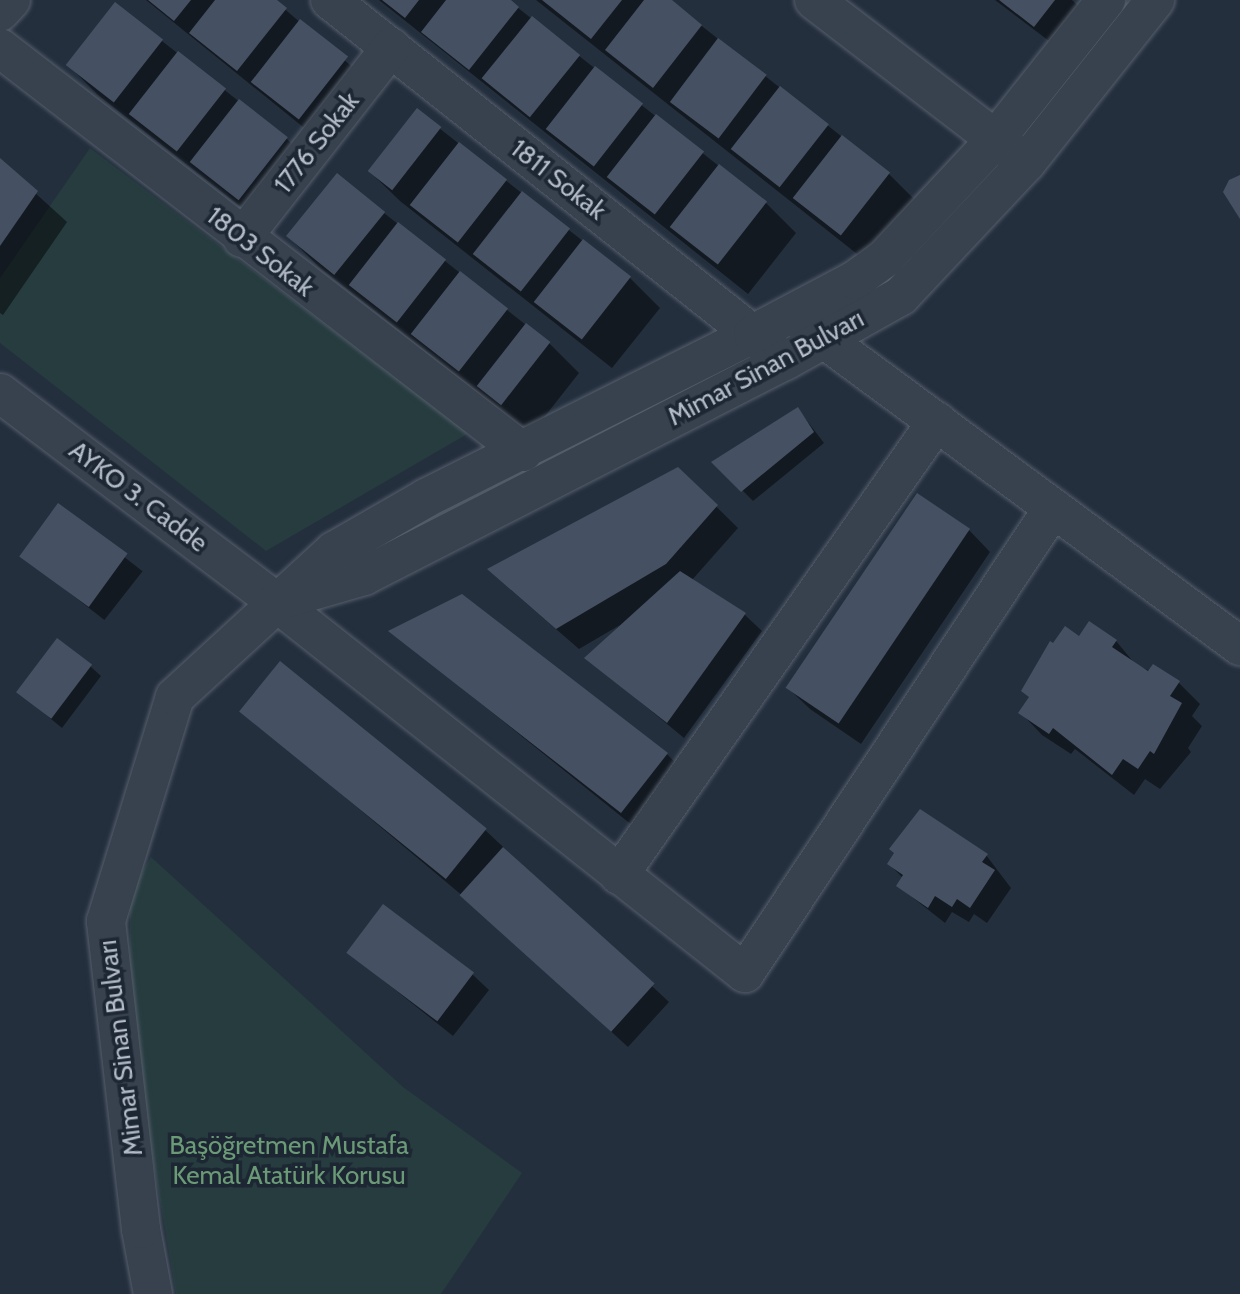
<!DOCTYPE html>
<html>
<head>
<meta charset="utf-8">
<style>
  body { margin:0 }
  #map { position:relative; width:1240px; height:1294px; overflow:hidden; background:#242f3e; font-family:Cabin,sans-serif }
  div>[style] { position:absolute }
  .green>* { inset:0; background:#263c3f }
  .shadow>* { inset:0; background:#0007; transform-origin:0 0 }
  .building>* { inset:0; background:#455162; transform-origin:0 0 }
  .roads { filter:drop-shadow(0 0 2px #565f6c) drop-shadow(0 0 2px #565f6c) }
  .minor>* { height:38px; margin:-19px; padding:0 19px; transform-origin:19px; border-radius:19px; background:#38414e }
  span { translate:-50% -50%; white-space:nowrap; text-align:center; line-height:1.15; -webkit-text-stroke:7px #1d2633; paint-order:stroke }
  .street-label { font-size:26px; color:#b4bcc9 }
  .park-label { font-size:26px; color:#6b9a76 }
</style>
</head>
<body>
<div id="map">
  <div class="green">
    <i style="clip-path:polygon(90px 148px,469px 433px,266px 551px,0 343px,0 278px)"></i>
    <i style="clip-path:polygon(151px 857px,403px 1087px,522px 1173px,441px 1294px,176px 1294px,130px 1025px,130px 891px)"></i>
  </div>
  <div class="shadow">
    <i style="clip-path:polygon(146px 0,274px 0,377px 88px,329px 148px)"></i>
    <i style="clip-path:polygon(379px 0,508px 0,766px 203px,796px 233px,748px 294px)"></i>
    <i style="clip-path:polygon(536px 0,669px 0,889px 174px,919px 204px,871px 265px)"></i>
    <i style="clip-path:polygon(995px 0,1072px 0,1084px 12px,1057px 47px)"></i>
    <i style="clip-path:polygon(162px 41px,287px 139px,317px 169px,269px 229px,98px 95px,68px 65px)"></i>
    <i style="clip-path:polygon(439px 128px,630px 278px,660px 308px,612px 368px,400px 201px,369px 171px)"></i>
    <i style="clip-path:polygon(0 161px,67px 222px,3px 315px,0 313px)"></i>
    <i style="clip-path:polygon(384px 213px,549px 343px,579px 373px,531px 434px,319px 267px,289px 237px)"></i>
    <i style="clip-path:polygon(798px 409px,824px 443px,753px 501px,714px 462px)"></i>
    <i style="clip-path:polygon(678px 469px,738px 528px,692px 580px,745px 615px,762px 631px,684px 738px,587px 658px,620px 625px,579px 649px,511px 590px)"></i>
    <i style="left:59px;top:506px;width:106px;height:62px;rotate:38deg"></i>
    <i style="clip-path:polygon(969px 530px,990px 552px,861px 744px,810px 709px,788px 688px)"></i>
    <i style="clip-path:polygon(391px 631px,667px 754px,688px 776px,643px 834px)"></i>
    <i style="clip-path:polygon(1080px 638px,1116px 641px,1136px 665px,1179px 683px,1200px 704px,1192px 716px,1202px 726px,1188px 748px,1191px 752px,1160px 789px,1145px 779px,1134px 795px,1075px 749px,1071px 754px,1042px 735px,1021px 713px)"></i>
    <i style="clip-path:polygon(90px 666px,101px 676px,62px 728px,18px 692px)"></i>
    <i style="clip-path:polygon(241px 710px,485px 830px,669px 1002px,628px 1047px,464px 897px)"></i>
    <i style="clip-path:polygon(986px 855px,1011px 888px,987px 923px,974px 914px,969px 922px,952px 912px,945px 923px,898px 886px,903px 878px,889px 864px)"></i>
    <i style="clip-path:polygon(349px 953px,472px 974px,489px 990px,453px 1036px)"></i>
  </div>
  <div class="building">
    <i style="clip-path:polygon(148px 0,191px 0,174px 21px)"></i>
    <i style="clip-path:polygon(215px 0,277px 0,287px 8px,237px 71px,189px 33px)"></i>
    <i style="clip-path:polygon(382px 0,419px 0,405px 18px)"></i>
    <i style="clip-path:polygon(446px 0,511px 0,519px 7px,469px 70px,421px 32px)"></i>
    <i style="clip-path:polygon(542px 0,622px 0,591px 39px)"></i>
    <i style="clip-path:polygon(644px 0,672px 0,702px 25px,653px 88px,605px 50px)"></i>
    <i style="clip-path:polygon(999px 0,1055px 0,1034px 27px)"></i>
    <i style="left:115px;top:2px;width:61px;height:80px;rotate:38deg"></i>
    <i style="left:532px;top:16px;width:62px;height:80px;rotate:39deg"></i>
    <i style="left:300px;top:19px;width:61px;height:80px;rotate:38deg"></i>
    <i style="left:718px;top:38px;width:61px;height:80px;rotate:37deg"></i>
    <i style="left:178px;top:51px;width:61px;height:80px;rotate:38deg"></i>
    <i style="left:595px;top:66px;width:61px;height:80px;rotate:38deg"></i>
    <i style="left:780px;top:86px;width:62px;height:80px;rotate:38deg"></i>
    <i style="left:239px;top:99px;width:62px;height:80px;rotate:38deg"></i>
    <i style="left:417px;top:108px;width:31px;height:80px;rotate:38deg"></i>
    <i style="left:656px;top:114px;width:61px;height:80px;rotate:38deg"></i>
    <i style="left:842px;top:135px;width:61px;height:80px;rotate:38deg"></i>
    <i style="left:459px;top:142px;width:61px;height:80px;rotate:38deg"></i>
    <i style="clip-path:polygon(0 158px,38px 191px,0 246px)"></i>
    <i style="left:719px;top:164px;width:61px;height:80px;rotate:38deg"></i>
    <i style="left:337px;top:173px;width:62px;height:81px;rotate:39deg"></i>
    <i style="clip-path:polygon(1240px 175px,1240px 219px,1223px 192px,1229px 180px)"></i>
    <i style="left:522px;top:191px;width:61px;height:80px;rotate:38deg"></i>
    <i style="left:398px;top:222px;width:61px;height:80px;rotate:38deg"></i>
    <i style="left:583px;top:239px;width:61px;height:80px;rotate:38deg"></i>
    <i style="left:460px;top:271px;width:61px;height:80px;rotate:38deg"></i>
    <i style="left:526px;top:323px;width:31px;height:80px;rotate:38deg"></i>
    <i style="clip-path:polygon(798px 407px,814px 432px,741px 492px,711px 462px)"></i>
    <i style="clip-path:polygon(678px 467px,718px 505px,666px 564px,556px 629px,487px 569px)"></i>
    <i style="left:917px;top:493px;width:64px;height:235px;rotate:34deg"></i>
    <i style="left:58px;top:503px;width:86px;height:66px;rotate:36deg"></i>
    <i style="clip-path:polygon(680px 571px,746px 613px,667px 723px,584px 658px)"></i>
    <i style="clip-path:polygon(462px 594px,668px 753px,621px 813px,388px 631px)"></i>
    <i style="clip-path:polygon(1089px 621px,1117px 640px,1112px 647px,1148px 671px,1153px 664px,1180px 681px,1170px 696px,1182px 703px,1154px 754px,1150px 751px,1138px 769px,1123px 759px,1112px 775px,1053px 728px,1049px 734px,1018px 713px,1029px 697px,1021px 691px,1050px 641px,1053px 643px,1065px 626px,1079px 636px)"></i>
    <i style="left:57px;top:638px;width:44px;height:68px;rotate:37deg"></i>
    <i style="left:280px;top:661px;width:266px;height:65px;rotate:39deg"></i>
    <i style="clip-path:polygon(920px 809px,988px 854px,982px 862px,995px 870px,970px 908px,957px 899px,952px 907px,935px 896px,928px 908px,896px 886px,903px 875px,887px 864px,894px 853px,889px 849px)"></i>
    <i style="left:503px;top:847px;width:204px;height:65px;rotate:42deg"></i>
    <i style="left:383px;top:904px;width:114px;height:61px;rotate:37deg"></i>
  </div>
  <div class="roads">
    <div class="minor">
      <i style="left:330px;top:0;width:561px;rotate:38.34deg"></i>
      <i style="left:814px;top:0;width:253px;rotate:37.5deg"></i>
      <i style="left:0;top:12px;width:16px;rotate:-47deg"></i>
      <i style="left:0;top:48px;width:661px;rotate:37.68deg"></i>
      <i style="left:242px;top:238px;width:242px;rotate:-52deg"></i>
      <i style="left:805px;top:325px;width:541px;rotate:36.42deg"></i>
      <i style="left:0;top:393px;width:346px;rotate:37.1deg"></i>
      <i style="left:276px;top:602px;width:598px;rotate:38.35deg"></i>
      <i style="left:745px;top:973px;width:558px;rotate:-56.48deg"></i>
      <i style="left:288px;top:598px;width:79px;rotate:-16.1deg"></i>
      <i style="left:364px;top:576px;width:473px;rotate:-27.1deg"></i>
      <i style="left:785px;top:361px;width:133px;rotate:-29.3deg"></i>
      <i style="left:901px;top:296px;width:183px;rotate:-46.8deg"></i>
      <i style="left:1026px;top:163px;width:208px;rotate:-51.6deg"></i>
      <i style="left:619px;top:875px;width:554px;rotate:-54.99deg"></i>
      <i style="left:153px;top:1294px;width:66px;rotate:-100.5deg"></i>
      <i style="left:141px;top:1229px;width:310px;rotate:-96.5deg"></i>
      <i style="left:106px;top:921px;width:234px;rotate:-72.9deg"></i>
      <i style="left:175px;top:697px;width:216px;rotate:-42.6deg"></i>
      <i style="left:334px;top:551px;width:106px;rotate:-29.9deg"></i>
      <i style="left:426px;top:498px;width:366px;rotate:-26.6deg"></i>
      <i style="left:753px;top:334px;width:115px;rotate:-27.9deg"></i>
      <i style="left:855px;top:280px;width:37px;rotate:-36deg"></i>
      <i style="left:885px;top:258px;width:161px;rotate:-47deg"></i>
      <i style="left:995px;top:140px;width:179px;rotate:-51.6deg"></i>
    </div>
  </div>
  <div class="street-label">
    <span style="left:317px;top:143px;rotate:-52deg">1776 Sokak</span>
    <span style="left:558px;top:180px;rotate:38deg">1811 Sokak</span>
    <span style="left:260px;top:252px;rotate:38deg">1803 Sokak</span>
    <span style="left:766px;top:368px;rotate:-28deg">Mimar Sinan Bulvarı</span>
    <span style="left:138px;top:497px;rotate:37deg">AYKO 3. Cadde</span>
    <span style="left:121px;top:1048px;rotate:-97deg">Mimar Sinan Bulvarı</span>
  </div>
  <div class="park-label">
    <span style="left:289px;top:1161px">Başöğretmen Mustafa<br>Kemal Atatürk Korusu</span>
  </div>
</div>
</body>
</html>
